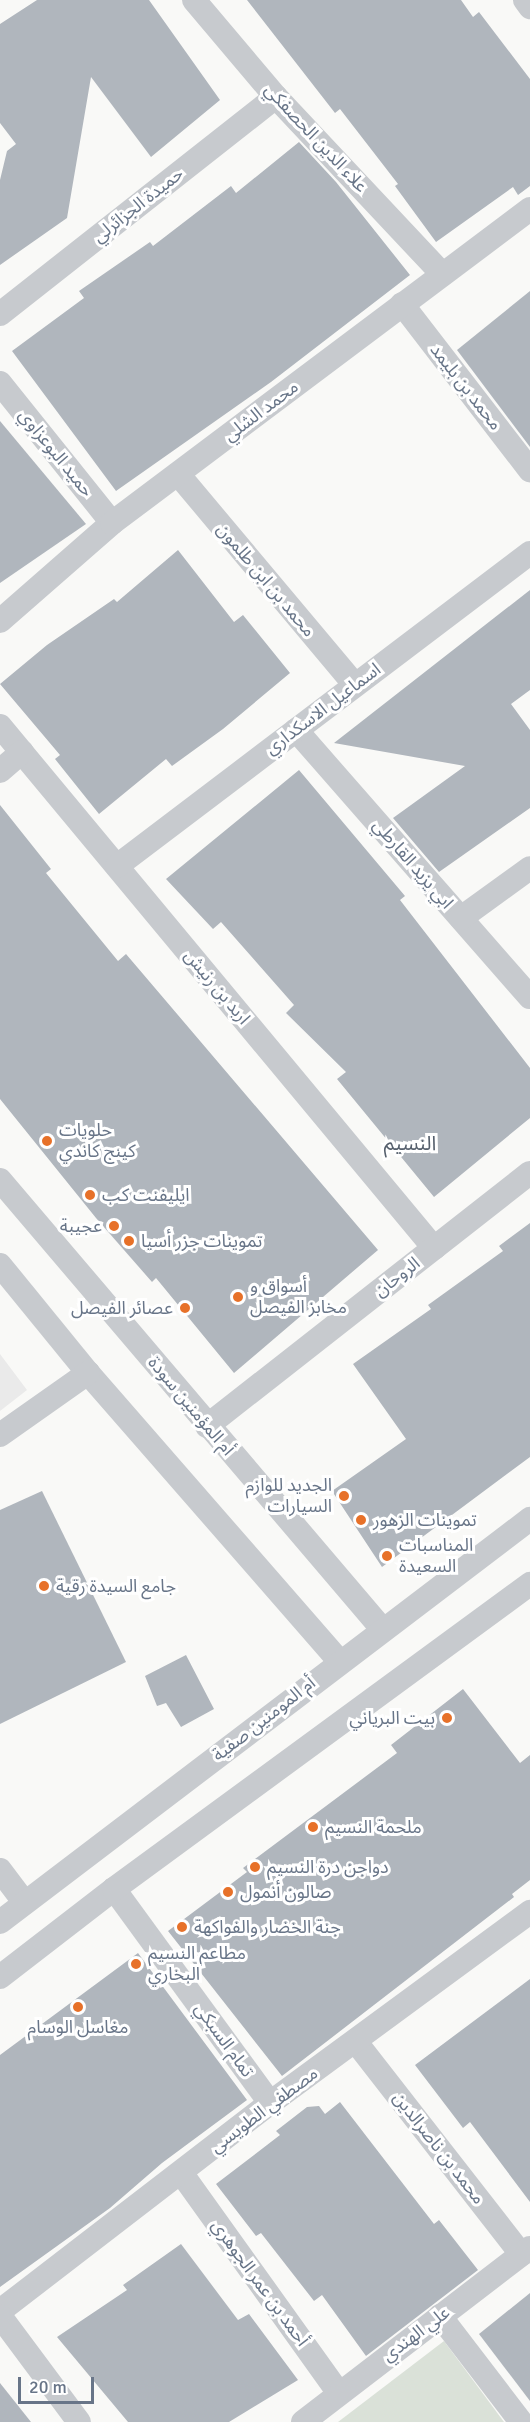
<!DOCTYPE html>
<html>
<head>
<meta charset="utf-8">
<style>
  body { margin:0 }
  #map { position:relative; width:530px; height:2422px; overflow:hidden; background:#f9f9f7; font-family:Signika,"Noto Sans Arabic",sans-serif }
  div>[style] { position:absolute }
  .built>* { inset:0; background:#eaeaea }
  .green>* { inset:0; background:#dae1d8 }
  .building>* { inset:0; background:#b0b6bd }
  .street>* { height:24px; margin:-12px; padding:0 12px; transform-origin:12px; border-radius:12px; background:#c7cace }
  .dots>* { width:16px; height:16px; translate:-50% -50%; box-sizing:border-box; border:3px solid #fff; border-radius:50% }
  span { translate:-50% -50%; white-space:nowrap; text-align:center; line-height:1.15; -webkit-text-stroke:6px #fff; paint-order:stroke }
  .street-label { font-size:18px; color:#687588 }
  .poi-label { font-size:18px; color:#687588 }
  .left { translate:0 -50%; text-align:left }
  .right { translate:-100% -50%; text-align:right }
  .neighbourhood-label { font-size:20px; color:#56606d }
  .scale { position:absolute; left:18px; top:2377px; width:76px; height:27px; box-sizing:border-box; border:3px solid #687588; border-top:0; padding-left:8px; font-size:18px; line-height:21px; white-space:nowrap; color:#687588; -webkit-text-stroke:4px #fff; paint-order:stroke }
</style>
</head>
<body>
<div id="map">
  <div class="built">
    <i style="clip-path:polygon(0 1354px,27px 1390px,0 1411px)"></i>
  </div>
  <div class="green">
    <i style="clip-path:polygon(444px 2341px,504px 2422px,338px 2422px)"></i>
  </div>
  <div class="building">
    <i style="clip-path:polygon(37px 0,149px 0,220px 100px,151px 157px,91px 77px,67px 218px,0 265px,0 180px,7px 151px,16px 144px,0 123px,0 24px)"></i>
    <i style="clip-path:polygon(247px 0,461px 0,473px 17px,479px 12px,530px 79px,530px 186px,518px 195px,513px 187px,436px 242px,395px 186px,398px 184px,340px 109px,335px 113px)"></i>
    <i style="clip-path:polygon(299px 142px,336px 182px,410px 275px,271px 382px,116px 491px,12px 351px,84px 298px,79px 291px,150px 242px,153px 246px,231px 186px,236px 193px)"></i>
    <i style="clip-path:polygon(530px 291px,530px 447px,457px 350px)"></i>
    <i style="clip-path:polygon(0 421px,86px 524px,0 583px)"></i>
    <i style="clip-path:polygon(178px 550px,234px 622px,243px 615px,290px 673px,223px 729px,172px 766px,166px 759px,99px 814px,55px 759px,60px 755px,0 684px,47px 645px,114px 599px,117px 602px)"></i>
    <i style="clip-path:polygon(530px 590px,530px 690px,511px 704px,530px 730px,530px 808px,439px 872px,393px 818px,465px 766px,334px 743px)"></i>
    <i style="clip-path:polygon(299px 770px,405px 896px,400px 900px,530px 1068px,530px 1118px,434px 1197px,337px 1079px,346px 1072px,286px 1013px,294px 1005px,221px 922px,213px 929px,166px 879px)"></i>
    <i style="clip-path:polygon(0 805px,51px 869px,46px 873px,118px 961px,126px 954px,378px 1250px,234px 1373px,156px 1278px,152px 1282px,96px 1218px,0 1099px)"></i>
    <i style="clip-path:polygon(530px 1223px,530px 1457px,382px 1567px,332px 1491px,406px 1439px,353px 1364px,431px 1309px,428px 1305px,503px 1251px,499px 1246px)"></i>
    <i style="clip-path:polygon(42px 1491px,126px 1662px,0 1724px,0 1510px)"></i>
    <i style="clip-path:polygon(186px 1655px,214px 1709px,181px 1727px,166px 1703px,157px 1706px,145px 1676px)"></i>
    <i style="clip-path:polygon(463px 1689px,520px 1763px,530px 1755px,530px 1880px,512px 1894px,514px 1897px,282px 2076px,168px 1931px,247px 1872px,243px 1868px,397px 1753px,391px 1745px)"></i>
    <i style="clip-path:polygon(138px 1953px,247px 2100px,162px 2163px,110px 2208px,0 2287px,0 2055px)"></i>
    <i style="clip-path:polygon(530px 1979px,530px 2202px,470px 2122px,463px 2128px,415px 2065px)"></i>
    <i style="clip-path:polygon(340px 2102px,434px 2224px,439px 2220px,478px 2270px,366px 2356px,322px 2295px,314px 2301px,261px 2233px,256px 2236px,216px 2184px,280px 2135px,276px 2131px,307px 2107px,319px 2106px,325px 2114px)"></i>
    <i style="clip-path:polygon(181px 2244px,238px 2320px,249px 2314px,298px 2380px,229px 2422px,128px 2422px,57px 2337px,127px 2290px,123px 2285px)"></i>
    <i style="clip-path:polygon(530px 2293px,530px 2401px,479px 2334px)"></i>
    <i style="clip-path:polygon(0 2383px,31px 2422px,0 2422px)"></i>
  </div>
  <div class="street">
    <i style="left:194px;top:0;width:127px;rotate:49.8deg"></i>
    <i style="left:276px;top:97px;width:243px;rotate:46.8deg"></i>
    <i style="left:525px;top:0;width:9px;rotate:54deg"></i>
    <i style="left:402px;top:304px;width:210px;rotate:52.4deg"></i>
    <i style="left:0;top:314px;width:351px;rotate:-38.2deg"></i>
    <i style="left:0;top:383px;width:179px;rotate:51.3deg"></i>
    <i style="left:178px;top:474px;width:275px;rotate:50deg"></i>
    <i style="left:0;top:621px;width:149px;rotate:-41.2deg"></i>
    <i style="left:112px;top:523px;width:523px;rotate:-36.91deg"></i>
    <i style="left:0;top:726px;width:679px;rotate:50.26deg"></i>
    <i style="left:296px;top:730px;width:355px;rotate:48.8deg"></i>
    <i style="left:0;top:771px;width:29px;rotate:-41deg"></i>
    <i style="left:117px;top:866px;width:518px;rotate:-37.16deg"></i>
    <i style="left:461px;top:918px;width:85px;rotate:-35.9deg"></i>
    <i style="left:0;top:1180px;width:591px;rotate:49.6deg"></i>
    <i style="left:0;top:1265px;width:139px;rotate:50.8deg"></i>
    <i style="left:88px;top:1373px;width:382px;rotate:48.9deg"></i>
    <i style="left:207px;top:1426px;width:410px;rotate:-38.1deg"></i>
    <i style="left:0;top:1435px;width:108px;rotate:-35.2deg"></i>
    <i style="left:0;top:1870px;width:41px;rotate:52.9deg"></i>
    <i style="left:114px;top:1889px;width:265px;rotate:53.9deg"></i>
    <i style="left:0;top:1922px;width:666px;rotate:-37.25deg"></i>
    <i style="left:0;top:1977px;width:144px;rotate:-37.7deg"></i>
    <i style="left:114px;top:1889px;width:516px;rotate:-36.25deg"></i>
    <i style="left:356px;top:2042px;width:269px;rotate:52.1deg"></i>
    <i style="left:182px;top:2174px;width:268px;rotate:54.4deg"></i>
    <i style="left:0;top:2311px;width:341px;rotate:-37.6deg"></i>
    <i style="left:270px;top:2103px;width:323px;rotate:-36.3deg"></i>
    <i style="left:0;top:2316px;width:132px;rotate:53.3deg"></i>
    <i style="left:440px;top:2316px;width:133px;rotate:52.6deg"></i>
    <i style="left:303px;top:2422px;width:286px;rotate:-37.5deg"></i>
  </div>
  <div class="dots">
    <i style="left:47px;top:1141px;background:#e77129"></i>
    <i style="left:90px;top:1195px;background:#e77129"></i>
    <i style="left:114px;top:1226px;background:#e77129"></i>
    <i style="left:129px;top:1241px;background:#e77129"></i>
    <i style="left:238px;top:1297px;background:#e77129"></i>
    <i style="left:185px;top:1308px;background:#e77129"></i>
    <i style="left:344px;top:1496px;background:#e77129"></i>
    <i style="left:361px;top:1520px;background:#e77129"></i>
    <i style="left:387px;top:1556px;background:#e77129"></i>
    <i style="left:44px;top:1586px;background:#e77129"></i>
    <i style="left:447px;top:1718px;background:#e77129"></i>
    <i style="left:313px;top:1827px;background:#e77129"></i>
    <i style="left:255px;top:1867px;background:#e77129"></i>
    <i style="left:228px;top:1892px;background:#e77129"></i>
    <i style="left:182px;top:1927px;background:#e77129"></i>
    <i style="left:136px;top:1964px;background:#e77129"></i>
    <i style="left:78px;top:2007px;background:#e77129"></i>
  </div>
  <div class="street-label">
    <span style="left:316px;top:138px;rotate:47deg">علاء الدين الحصفكي</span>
    <span style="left:138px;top:205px;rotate:-38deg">حميدة الجزائرلي</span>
    <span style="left:466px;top:387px;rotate:52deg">محمد بن بليمد</span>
    <span style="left:261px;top:411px;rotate:-37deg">محمد الشلي</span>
    <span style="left:56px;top:453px;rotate:51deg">حميد البوعزاوي</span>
    <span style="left:266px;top:580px;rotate:50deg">محمد بن ابن طلمون</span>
    <span style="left:323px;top:709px;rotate:-37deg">اسماعيل الاسكداري</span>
    <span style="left:413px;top:864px;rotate:49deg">ابي يزيد القارطي</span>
    <span style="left:217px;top:987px;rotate:50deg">اربد بن رنيش</span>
    <span style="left:397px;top:1277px;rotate:-38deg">الروحان</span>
    <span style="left:191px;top:1406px;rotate:50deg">أم المؤمنين سودة</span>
    <span style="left:264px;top:1719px;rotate:-38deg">أم المومنين صفية</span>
    <span style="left:224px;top:2040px;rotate:54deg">تمام السبكي</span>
    <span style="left:264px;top:2110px;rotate:-37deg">مصطفي الطويسي</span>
    <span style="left:439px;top:2148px;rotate:52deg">محمد بن ناصرالدين</span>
    <span style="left:260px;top:2283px;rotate:54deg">أحمد بن عمر الجوهري</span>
    <span style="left:416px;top:2334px;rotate:-37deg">علي الهندي</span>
  </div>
  <div class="poi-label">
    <span class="left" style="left:59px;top:1141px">حلويات<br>كينج كاندي</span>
    <span class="left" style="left:102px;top:1195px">ايليفنت كب</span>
    <span class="right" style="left:102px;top:1226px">عجيبة</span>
    <span class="left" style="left:141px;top:1241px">تموينات جزر أسيا</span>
    <span class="left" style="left:250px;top:1297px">أسواق و<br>مخابز الفيصل</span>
    <span class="right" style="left:173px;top:1308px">عصائر الفيصل</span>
    <span class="right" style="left:332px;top:1496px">الجديد للوازم<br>السيارات</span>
    <span class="left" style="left:373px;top:1520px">تموينات الزهور</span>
    <span class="left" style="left:399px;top:1556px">المناسبات<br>السعيدة</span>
    <span class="left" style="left:56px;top:1586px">جامع السيدة رقية</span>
    <span class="right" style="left:435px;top:1718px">بيت البرياني</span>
    <span class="left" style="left:325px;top:1827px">ملحمة النسيم</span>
    <span class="left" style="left:267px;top:1867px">دواجن درة النسيم</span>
    <span class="left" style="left:240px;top:1892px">صالون أنمول</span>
    <span class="left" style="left:194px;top:1927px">جنة الخضار والفواكهة</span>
    <span class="left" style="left:148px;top:1964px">مطاعم النسيم<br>البخاري</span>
    <span style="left:78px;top:2027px">مغاسل الوسام</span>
  </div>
  <div class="neighbourhood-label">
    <span style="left:410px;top:1143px">النسيم</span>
  </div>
  <div class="scale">20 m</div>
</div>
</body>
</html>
